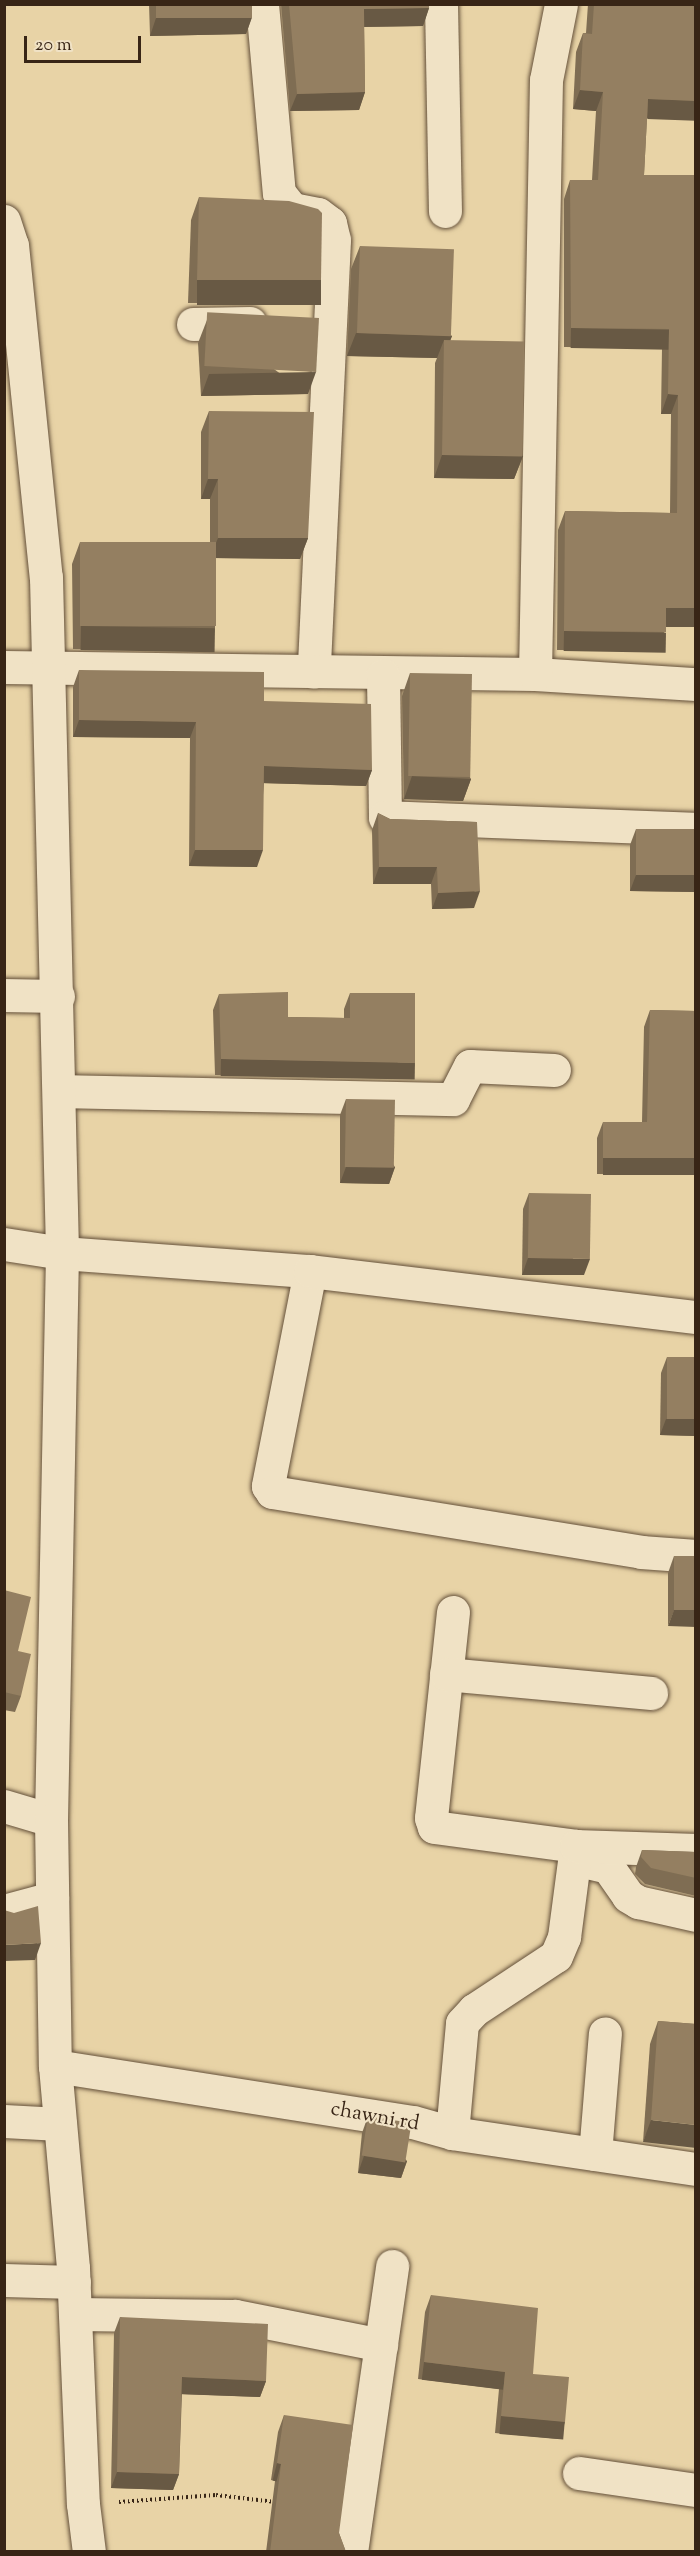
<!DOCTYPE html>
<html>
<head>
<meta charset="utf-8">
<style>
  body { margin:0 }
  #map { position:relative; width:700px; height:2556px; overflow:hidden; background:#e8d3a6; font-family:"Sorts Mill Goudy",serif }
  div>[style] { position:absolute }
  .path>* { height:4px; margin-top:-2px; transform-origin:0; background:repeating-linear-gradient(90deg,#382516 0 1.5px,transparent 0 4.5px) }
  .roads { filter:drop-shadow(0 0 2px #64503a) drop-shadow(0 0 2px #64503a) }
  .street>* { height:33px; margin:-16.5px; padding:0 16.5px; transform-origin:16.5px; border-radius:16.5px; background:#f0e2c5 }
  .secondary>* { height:33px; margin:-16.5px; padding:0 16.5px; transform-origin:16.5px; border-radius:16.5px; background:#f0e2c5 }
  .wall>* { inset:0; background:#7f6d53 }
  .shaded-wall>* { inset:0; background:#685944; transform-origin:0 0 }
  .building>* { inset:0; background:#947f61; transform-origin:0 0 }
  span { translate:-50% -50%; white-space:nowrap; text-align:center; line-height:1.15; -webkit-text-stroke:4.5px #f0e2c5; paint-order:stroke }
  .street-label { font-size:21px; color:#382516 }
  .frame { position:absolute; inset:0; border:6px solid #382516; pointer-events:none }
  .scale { position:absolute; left:24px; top:36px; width:117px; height:27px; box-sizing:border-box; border:3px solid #382516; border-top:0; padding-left:8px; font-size:18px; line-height:21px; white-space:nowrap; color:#382516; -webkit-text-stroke:4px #f0e2c5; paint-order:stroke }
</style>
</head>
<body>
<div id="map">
  <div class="path">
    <i style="left:119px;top:2502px;width:97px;rotate:-4.1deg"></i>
    <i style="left:216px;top:2495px;width:60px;rotate:6.7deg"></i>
  </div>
  <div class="roads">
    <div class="street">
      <i style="left:262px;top:4px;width:190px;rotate:84.9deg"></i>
      <i style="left:279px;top:193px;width:21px;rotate:51deg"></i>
      <i style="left:292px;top:209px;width:26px;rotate:11deg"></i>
      <i style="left:318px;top:214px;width:15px;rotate:37deg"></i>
      <i style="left:330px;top:223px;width:17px;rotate:77deg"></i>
      <i style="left:334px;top:240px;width:432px;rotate:92.7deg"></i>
      <i style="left:441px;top:4px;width:207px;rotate:88.9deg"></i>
      <i style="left:193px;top:324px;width:57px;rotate:-1deg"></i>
      <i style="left:4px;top:667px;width:531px;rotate:0.76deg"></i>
      <i style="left:535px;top:674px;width:161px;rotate:3.6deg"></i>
      <i style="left:535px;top:674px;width:594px;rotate:-88.94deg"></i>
      <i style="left:546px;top:80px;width:77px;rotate:-78.8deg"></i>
      <i style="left:383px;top:675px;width:142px;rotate:89.2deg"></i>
      <i style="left:385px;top:817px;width:311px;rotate:2.2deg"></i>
      <i style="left:4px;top:995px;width:54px;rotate:1.1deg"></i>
      <i style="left:61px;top:1091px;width:392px;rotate:1.2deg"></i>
      <i style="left:453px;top:1099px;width:37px;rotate:-63deg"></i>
      <i style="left:470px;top:1066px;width:84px;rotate:2.7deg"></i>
      <i style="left:4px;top:1244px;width:59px;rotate:8.8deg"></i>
      <i style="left:62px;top:1253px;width:249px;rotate:4.2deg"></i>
      <i style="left:310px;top:1271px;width:219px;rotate:101.1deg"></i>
      <i style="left:268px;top:1486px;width:7px;rotate:56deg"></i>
      <i style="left:272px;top:1492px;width:374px;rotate:9.2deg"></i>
      <i style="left:641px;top:1552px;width:55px;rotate:4.2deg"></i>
      <i style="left:310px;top:1271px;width:389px;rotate:6.8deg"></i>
      <i style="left:453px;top:1612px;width:207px;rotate:96.1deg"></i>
      <i style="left:431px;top:1818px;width:9px;rotate:72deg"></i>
      <i style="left:434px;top:1827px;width:143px;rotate:7.6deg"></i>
      <i style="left:446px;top:1674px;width:206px;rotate:5.3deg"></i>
      <i style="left:4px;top:1806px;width:49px;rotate:16.6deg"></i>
      <i style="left:574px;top:1859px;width:35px;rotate:13deg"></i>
      <i style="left:608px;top:1867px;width:35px;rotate:55deg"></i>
      <i style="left:628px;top:1896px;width:12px;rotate:31deg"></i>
      <i style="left:638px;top:1902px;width:59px;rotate:12.6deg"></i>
      <i style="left:4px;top:1911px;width:50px;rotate:-15.2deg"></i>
      <i style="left:55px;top:2066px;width:362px;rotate:8.9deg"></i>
      <i style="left:413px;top:2122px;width:41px;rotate:15.8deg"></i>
      <i style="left:452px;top:2133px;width:247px;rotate:8.4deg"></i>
      <i style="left:4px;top:2121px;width:56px;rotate:3.1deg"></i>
      <i style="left:452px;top:2133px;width:110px;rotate:-84.8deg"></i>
      <i style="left:462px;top:2023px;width:18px;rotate:-47deg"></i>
      <i style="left:474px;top:2010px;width:98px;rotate:-33.4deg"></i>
      <i style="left:556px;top:1956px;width:21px;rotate:-67deg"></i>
      <i style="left:564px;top:1937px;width:92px;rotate:-82.5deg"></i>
      <i style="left:576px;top:1846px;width:120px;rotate:1.9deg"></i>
      <i style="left:595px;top:2154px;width:121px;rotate:-85.3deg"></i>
      <i style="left:4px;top:2280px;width:70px;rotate:1.6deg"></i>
      <i style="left:75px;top:2314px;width:160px;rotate:0.7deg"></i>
      <i style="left:235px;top:2316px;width:149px;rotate:11.2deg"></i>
      <i style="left:579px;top:2473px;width:118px;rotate:8.3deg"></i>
      <i style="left:351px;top:2552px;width:289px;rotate:-81.8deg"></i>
    </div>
    <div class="secondary">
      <i style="left:4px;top:221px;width:25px;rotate:72deg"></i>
      <i style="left:12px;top:245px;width:334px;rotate:84.2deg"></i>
      <i style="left:46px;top:577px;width:676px;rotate:88.64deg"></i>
      <i style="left:62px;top:1253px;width:567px;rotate:91.11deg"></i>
      <i style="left:51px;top:1820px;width:246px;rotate:89.1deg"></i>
      <i style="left:55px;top:2066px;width:203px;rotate:84.9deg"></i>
      <i style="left:73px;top:2268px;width:236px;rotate:87.6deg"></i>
      <i style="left:83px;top:2504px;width:48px;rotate:82.9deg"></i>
    </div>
  </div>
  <div class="wall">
    <i style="clip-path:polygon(149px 4px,252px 4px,252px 17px,246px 34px,150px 36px)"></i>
    <i style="clip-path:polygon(281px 4px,429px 4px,429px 8px,423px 26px,364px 27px,365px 92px,359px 110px,290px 111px)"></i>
    <i style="clip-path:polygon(588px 4px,696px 4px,696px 120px,647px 118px,644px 175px,696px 175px,696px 627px,666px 627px,659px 651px,557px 650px,558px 530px,565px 511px,670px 513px,671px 414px,661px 414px,662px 348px,564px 347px,564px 199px,570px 180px,592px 180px,596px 111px,573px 109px,576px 52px,583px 33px,586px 33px)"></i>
    <i style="clip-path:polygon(199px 197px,321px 280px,312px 303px,188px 303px,191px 220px)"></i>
    <i style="clip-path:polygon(360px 246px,452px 336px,450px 340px,523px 456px,514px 479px,434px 478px,435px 363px,437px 358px,347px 356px,351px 269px)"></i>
    <i style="clip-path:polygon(207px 320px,308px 394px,201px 396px,198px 343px)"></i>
    <i style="clip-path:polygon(209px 411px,308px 538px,300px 559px,216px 558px,215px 628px,207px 651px,73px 649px,72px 564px,80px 542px,210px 543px,210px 499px,201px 499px,201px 432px)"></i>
    <i style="clip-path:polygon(79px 670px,264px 701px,372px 770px,366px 786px,264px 783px,257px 867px,189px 866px,190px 738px,73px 737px,73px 687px)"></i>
    <i style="clip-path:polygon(410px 673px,471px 779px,463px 801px,404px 799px,402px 696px)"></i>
    <i style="clip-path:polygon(378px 813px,390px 819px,477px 822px,474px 908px,432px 909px,431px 884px,373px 884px,372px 830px)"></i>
    <i style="clip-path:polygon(636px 829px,696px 829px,696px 892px,630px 891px,630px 845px)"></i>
    <i style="clip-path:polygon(350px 993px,409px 1079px,215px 1075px,213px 1010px,219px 994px,288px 1017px,344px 1018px,344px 1009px)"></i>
    <i style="clip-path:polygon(650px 1010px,696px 1011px,696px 1175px,597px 1174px,597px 1138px,603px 1122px,642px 1122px,644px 1027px)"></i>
    <i style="clip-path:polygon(346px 1099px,395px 1167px,389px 1184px,340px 1183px,340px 1115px)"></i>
    <i style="clip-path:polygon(529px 1193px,584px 1275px,522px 1275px,523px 1209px)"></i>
    <i style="clip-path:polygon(667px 1357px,696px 1357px,696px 1436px,660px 1435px,661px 1373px)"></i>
    <i style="clip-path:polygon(674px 1556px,696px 1556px,668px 1626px,668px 1573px)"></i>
    <i style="clip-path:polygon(4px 1590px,18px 1651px,21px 1696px,15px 1712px,4px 1710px)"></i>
    <i style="clip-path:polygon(642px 1850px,696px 1852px,696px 1896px,645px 1884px,635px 1874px,636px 1867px)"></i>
    <i style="clip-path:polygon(658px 2021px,696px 2024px,643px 2142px,650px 2044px)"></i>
    <i style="clip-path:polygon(368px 2116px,407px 2161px,401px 2178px,358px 2173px,362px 2133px)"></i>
    <i style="clip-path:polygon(431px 2295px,533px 2374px,565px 2422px,559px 2439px,495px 2433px,499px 2389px,418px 2379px,425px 2312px)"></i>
    <i style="clip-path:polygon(120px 2317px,266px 2381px,260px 2397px,182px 2394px,179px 2474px,173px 2490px,111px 2488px,114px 2333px)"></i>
    <i style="clip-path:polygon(284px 2415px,339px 2533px,346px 2552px,266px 2552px,275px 2481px,271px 2480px,278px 2432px)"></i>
  </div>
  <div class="shaded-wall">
    <i style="clip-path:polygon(429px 8px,423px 26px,358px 27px,364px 9px)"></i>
    <i style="clip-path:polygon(252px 17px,246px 34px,150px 36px,156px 18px)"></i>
    <i style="clip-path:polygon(580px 90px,603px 92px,596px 111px,573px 109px)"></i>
    <i style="clip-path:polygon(365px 92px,359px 110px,290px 111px,297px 94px)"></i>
    <i style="left:648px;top:99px;width:48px;height:20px;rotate:2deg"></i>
    <i style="left:197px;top:280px;width:124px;height:25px"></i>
    <i style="left:571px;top:328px;width:98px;height:20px;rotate:1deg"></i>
    <i style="clip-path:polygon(356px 333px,452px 336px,444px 358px,444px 340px,437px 358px,347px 356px)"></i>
    <i style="clip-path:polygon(316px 372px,308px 394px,201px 396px,209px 374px)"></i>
    <i style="clip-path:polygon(668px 394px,678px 395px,671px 414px,661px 414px)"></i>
    <i style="clip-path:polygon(442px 455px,523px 456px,514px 479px,434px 478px)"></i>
    <i style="clip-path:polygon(208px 479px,218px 479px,210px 499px,201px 499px)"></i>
    <i style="clip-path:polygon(218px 538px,308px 538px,300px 559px,210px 558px)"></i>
    <i style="clip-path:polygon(666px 608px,696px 608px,696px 627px,659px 627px)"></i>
    <i style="left:81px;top:626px;width:134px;height:24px;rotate:1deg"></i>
    <i style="left:564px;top:631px;width:102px;height:20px;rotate:1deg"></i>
    <i style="clip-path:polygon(79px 720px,196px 722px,190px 738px,73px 737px)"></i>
    <i style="clip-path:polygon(264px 766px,372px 770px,366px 786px,258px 783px)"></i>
    <i style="clip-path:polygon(412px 776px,471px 779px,463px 801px,404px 799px)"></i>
    <i style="clip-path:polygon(195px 850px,263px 850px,257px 867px,189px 866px)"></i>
    <i style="clip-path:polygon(379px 867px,437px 867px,431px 884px,373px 884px)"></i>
    <i style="clip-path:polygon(636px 875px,696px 875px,696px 892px,630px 891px)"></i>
    <i style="clip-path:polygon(480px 891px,474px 908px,432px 909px,438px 893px)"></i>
    <i style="left:221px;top:1059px;width:194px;height:17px;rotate:1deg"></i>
    <i style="left:603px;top:1158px;width:93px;height:17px"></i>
    <i style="clip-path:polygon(346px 1167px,395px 1167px,389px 1184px,340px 1183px)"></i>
    <i style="clip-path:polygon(528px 1258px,590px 1259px,584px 1275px,522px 1275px)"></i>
    <i style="clip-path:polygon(666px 1419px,696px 1419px,696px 1436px,660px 1435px)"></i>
    <i style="clip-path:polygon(674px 1610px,696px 1610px,696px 1627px,668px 1626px)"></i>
    <i style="clip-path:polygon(41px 1943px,35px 1960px,4px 1961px,4px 1945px)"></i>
    <i style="clip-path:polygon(651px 2120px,696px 2125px,696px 2148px,643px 2142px)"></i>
    <i style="clip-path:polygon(364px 2156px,407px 2161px,401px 2178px,358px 2173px)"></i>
    <i style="left:424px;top:2362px;width:82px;height:18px;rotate:7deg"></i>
    <i style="clip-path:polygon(182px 2377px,266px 2381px,260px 2397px,176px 2394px)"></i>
    <i style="left:501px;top:2416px;width:64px;height:18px;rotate:5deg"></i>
    <i style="left:277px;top:2463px;width:4px;height:18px;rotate:14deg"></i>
    <i style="clip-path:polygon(117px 2472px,179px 2474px,173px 2490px,111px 2488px)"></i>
  </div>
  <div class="building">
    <i style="left:156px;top:4px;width:96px;height:14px"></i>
    <i style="clip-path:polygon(289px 4px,429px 4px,429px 8px,364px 9px,365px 92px,297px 94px)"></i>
    <i style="clip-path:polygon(594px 4px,696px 4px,696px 101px,648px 99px,644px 175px,696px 175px,696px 608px,666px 608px,666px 632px,564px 631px,565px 511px,677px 513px,678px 395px,668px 394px,669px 329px,571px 328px,570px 180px,598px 180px,603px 92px,580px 90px,583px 33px,592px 34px)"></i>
    <i style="clip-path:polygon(199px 197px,289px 201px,318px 209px,322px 213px,321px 280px,197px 280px)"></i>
    <i style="left:360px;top:246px;width:94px;height:87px;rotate:2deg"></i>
    <i style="left:319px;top:318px;width:54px;height:112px;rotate:93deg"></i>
    <i style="left:444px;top:340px;width:80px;height:115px;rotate:1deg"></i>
    <i style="clip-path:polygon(209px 411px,314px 412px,308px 538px,218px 538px,218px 479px,208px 479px)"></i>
    <i style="left:80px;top:542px;width:136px;height:84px"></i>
    <i style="clip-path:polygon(79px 670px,264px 672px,264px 701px,371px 704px,372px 770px,264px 766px,263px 850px,195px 850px,196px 722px,79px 720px)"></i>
    <i style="left:410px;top:673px;width:62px;height:103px;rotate:1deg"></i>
    <i style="clip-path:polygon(378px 813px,390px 819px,477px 822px,480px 891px,438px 893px,437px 867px,379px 867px)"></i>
    <i style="left:636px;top:829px;width:60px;height:46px"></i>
    <i style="clip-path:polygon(288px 992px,288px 1017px,350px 1018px,350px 993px,415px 993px,415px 1063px,221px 1059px,219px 994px)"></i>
    <i style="clip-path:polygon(650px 1010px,696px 1011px,696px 1158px,603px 1158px,603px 1122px,647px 1122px)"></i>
    <i style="left:346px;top:1099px;width:49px;height:68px;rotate:1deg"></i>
    <i style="left:529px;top:1193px;width:62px;height:65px;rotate:1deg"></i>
    <i style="left:667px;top:1357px;width:29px;height:62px"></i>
    <i style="left:674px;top:1556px;width:22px;height:54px"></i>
    <i style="clip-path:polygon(4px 1590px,31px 1597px,18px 1651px,31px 1654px,21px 1696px,4px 1692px)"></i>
    <i style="clip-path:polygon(642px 1850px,696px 1852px,696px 1878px,651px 1868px,641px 1857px)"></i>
    <i style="clip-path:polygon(38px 1906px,41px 1943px,4px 1945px,4px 1910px,14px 1913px)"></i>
    <i style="clip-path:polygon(658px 2021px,696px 2024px,696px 2125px,651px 2120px)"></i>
    <i style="left:368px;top:2116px;width:44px;height:40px;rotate:9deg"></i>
    <i style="clip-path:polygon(431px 2295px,538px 2308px,533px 2374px,569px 2377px,565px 2422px,501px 2416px,505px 2372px,424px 2362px)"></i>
    <i style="clip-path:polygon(120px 2317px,268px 2324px,266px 2381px,182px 2377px,179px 2474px,117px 2472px)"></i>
    <i style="clip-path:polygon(284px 2415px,353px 2425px,339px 2533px,346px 2552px,270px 2552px,281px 2464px,277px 2463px)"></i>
  </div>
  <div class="street-label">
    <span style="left:375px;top:2117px;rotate:10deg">chawni rd</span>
  </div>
  <div class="frame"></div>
  <div class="scale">20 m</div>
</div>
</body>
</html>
